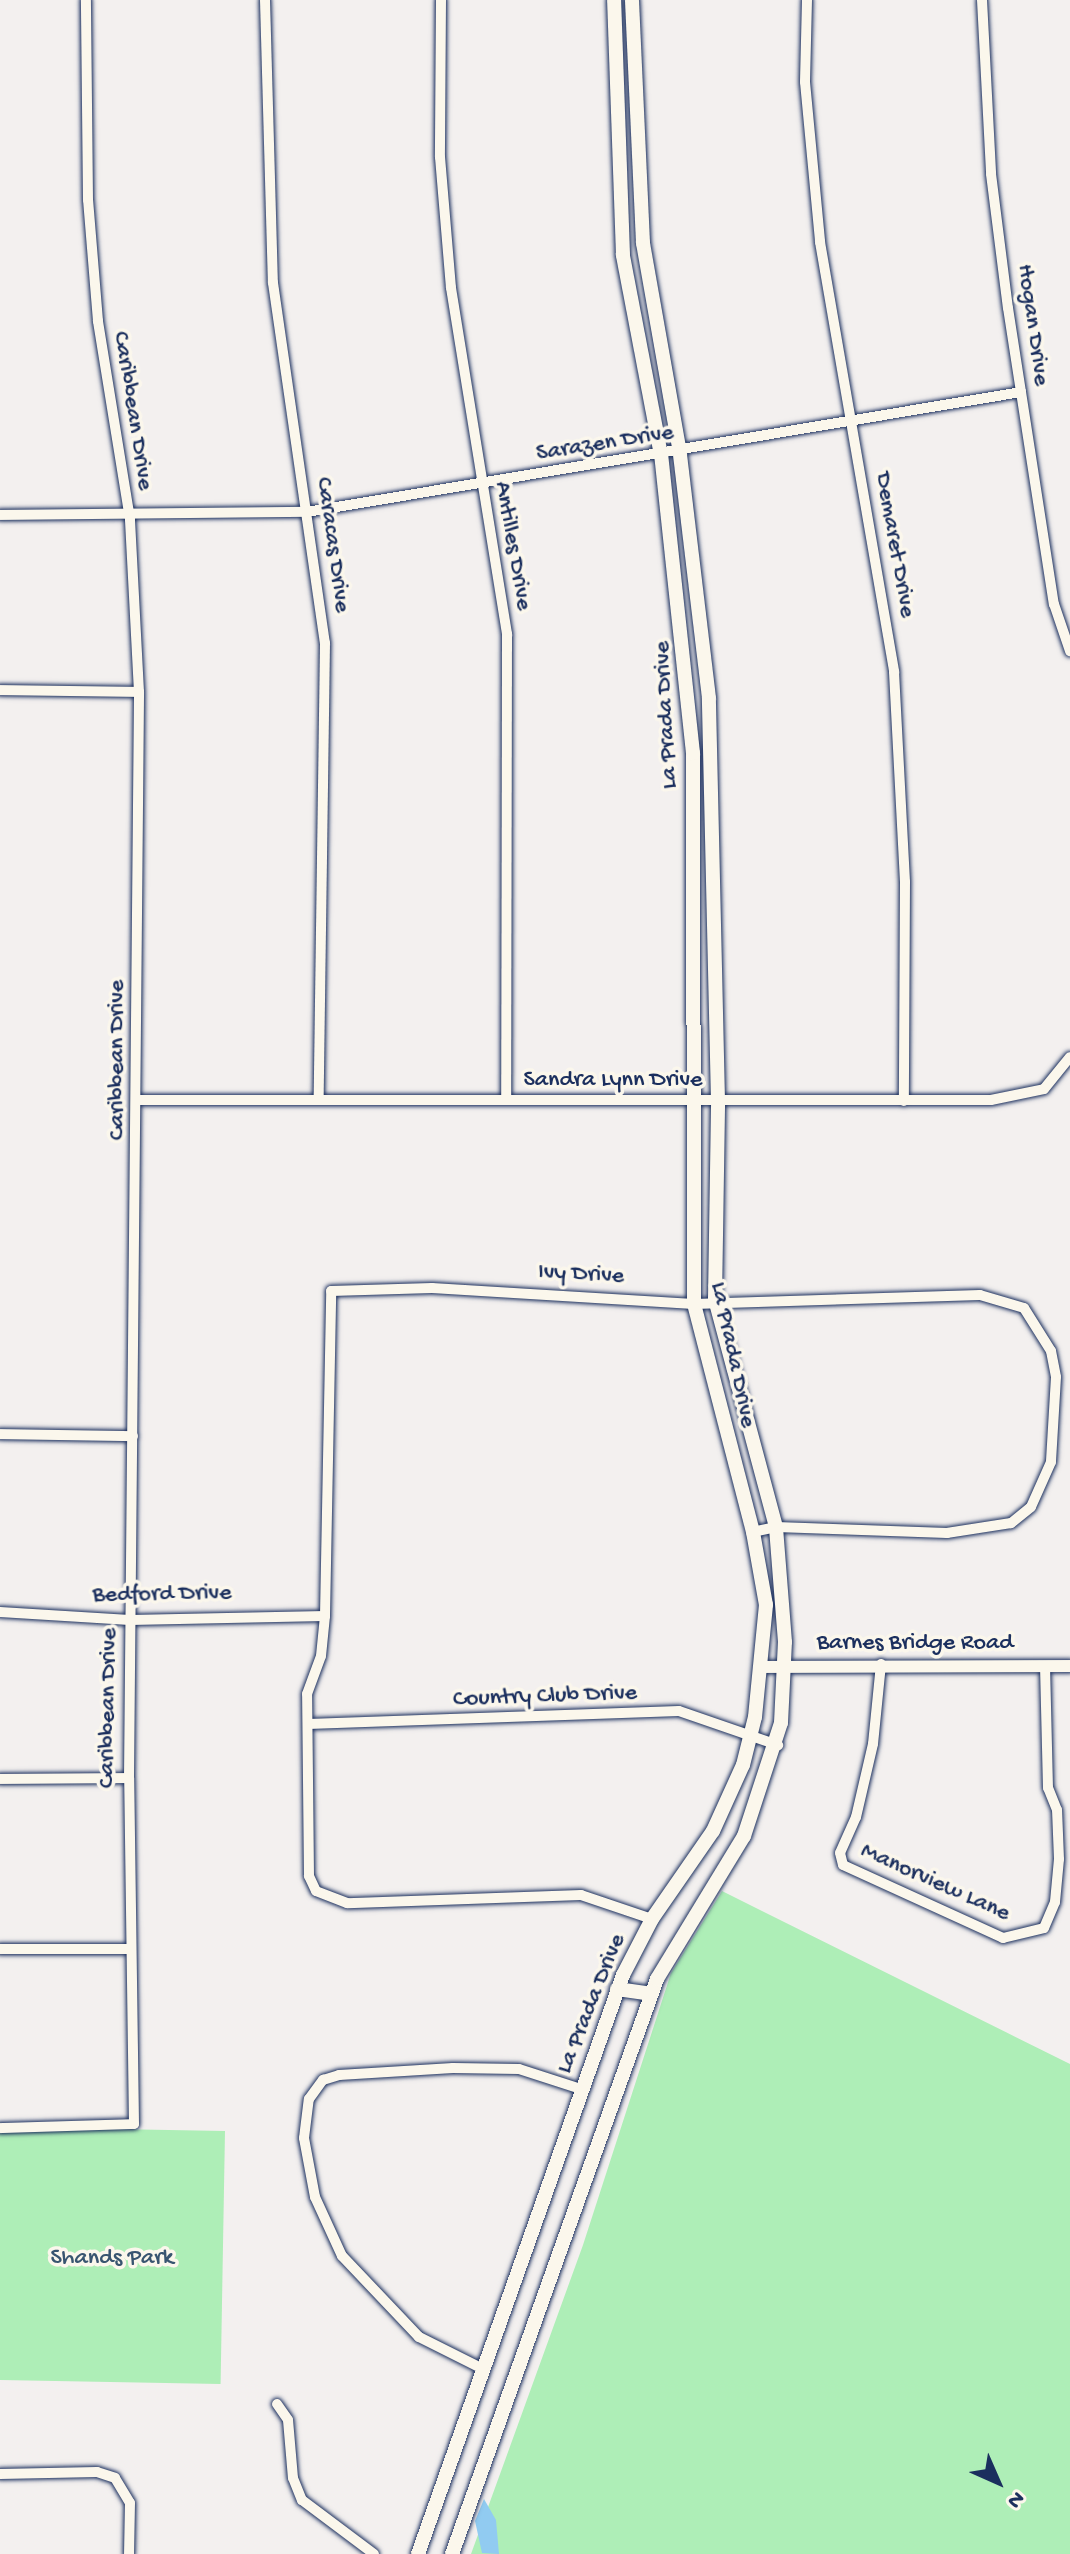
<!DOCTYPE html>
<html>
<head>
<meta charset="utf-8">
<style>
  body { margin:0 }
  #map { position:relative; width:1070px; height:2554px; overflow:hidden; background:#f3f0ef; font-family:"Gochi Hand",sans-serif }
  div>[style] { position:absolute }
  .green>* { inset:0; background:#aeeeb7; transform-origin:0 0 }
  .water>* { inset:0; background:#91cbf1 }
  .roads { filter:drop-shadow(0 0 2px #1b2f5e) drop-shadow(0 0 2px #1b2f5e) }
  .minor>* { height:10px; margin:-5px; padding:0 5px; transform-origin:5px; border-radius:5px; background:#fbf7ec }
  .tertiary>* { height:12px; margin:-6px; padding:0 6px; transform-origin:6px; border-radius:6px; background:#fbf7ec }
  .secondary>* { height:14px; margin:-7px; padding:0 7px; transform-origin:7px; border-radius:7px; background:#fbf7ec }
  span { translate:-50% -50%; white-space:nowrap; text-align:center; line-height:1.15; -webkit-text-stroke:7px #fbf7ec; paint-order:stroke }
  .street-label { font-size:24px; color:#1b2f5e }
  .park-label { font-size:24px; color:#385570 }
  .north { position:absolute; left:958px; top:2442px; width:80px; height:80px; -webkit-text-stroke:6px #fbf7ec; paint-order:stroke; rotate:135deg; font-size:22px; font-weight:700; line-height:32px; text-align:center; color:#1b2f5e }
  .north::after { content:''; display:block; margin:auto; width:28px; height:36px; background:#1b2f5e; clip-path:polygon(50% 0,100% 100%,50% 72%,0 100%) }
</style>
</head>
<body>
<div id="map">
  <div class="green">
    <i style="clip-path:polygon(722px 1891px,1070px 2064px,1070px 2554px,471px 2554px,583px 2245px,671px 1973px)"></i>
    <i style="left:225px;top:2131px;width:253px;height:225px;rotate:91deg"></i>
  </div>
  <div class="water">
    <i style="clip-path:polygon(484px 2499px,496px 2520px,499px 2554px,482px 2553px,475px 2521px)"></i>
  </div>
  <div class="roads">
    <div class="minor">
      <i style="left:265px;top:0;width:283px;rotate:88.4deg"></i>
      <i style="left:273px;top:283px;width:364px;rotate:81.8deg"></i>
      <i style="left:325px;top:643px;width:455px;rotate:90.8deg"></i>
      <i style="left:441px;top:0;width:157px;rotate:90.4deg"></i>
      <i style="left:440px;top:157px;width:131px;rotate:85.2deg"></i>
      <i style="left:451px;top:288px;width:351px;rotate:80.8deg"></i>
      <i style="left:507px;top:634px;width:466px;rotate:90.1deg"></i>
      <i style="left:807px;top:0;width:82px;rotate:91.4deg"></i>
      <i style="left:805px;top:82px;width:161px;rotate:84.6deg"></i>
      <i style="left:820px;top:242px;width:436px;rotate:80.2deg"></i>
      <i style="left:894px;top:672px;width:210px;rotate:87deg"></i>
      <i style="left:905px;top:882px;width:219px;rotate:90.3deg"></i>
      <i style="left:982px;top:0;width:174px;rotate:87deg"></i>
      <i style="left:991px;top:174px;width:135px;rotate:82.8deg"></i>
      <i style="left:1008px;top:308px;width:300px;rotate:81.2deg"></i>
      <i style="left:1054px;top:604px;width:50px;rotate:71.2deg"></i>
      <i style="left:0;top:515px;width:307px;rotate:-0.6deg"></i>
      <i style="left:307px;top:512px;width:724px;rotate:-9.54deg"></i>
      <i style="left:0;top:690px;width:139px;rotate:0.8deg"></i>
      <i style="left:139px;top:1100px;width:852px"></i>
      <i style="left:991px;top:1100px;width:54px;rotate:-11.7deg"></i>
      <i style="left:1044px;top:1089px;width:41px;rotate:-50.9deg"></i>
      <i style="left:0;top:1434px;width:133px;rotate:0.9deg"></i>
      <i style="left:0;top:1612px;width:130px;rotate:3.5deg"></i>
      <i style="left:130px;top:1620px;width:195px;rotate:-1.2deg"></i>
      <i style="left:881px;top:1664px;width:80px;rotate:95.7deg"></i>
      <i style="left:873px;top:1744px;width:75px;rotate:103.1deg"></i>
      <i style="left:856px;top:1817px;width:39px;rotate:114deg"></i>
      <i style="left:840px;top:1853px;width:12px;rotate:76deg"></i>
      <i style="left:843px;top:1865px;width:176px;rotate:24.5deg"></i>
      <i style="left:1003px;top:1938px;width:42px;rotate:-13.7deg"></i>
      <i style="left:1044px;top:1928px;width:28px;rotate:-67deg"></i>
      <i style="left:1055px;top:1902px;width:43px;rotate:-84.7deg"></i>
      <i style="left:1059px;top:1859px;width:49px;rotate:-92.3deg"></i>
      <i style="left:1057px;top:1810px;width:24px;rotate:-112deg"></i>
      <i style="left:1048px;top:1788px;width:122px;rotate:-91.4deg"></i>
      <i style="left:308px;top:1724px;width:371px;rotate:-2deg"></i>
      <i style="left:679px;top:1711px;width:105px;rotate:19deg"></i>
      <i style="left:0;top:1779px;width:129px;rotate:-0.4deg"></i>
      <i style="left:652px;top:1919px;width:75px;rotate:-161.3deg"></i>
      <i style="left:581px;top:1895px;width:234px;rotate:178deg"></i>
      <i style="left:347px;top:1903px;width:33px;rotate:-159deg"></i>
      <i style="left:316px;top:1891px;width:17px;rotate:-115deg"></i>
      <i style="left:309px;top:1876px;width:182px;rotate:-90.6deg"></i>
      <i style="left:307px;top:1694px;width:40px;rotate:-69.8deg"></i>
      <i style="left:321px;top:1656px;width:40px;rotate:-84.3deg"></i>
      <i style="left:325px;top:1616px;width:325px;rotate:-88.9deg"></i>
      <i style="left:331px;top:1291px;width:101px;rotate:-1.7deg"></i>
      <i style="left:432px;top:1288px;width:262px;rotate:3.5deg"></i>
      <i style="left:694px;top:1304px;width:286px;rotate:-1.8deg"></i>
      <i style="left:980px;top:1295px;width:46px;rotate:16.5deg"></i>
      <i style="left:1024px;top:1308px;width:51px;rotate:57.9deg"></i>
      <i style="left:1051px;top:1351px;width:26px;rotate:79deg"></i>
      <i style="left:1056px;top:1377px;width:85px;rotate:93.4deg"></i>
      <i style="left:1051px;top:1462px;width:49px;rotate:114deg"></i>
      <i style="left:1031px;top:1507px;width:26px;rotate:141deg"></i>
      <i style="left:1011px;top:1523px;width:65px;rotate:171.1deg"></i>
      <i style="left:947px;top:1533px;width:171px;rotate:-178deg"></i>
      <i style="left:776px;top:1527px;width:24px;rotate:168deg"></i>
      <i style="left:0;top:1949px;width:128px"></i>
      <i style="left:0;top:2128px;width:134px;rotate:-1.7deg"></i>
      <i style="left:134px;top:2124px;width:346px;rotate:-90.8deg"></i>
      <i style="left:129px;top:1778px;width:1086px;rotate:-89.47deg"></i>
      <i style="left:139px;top:692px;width:173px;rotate:-93deg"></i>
      <i style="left:130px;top:519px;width:201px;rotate:-99.2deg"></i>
      <i style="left:98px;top:321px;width:121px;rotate:-94.7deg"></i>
      <i style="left:88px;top:200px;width:200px;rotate:-90.6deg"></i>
      <i style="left:483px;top:2369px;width:72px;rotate:-153.4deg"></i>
      <i style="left:419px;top:2337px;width:112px;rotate:-133.5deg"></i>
      <i style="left:342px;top:2256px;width:65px;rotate:-114.6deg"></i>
      <i style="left:315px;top:2197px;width:60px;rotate:-100.6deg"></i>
      <i style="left:304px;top:2138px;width:39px;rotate:-83deg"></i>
      <i style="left:309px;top:2099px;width:24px;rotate:-54deg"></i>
      <i style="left:323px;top:2080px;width:17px;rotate:-17deg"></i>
      <i style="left:339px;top:2075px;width:114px;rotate:-3.5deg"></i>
      <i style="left:453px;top:2068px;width:66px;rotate:0.9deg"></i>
      <i style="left:519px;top:2069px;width:65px;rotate:17.9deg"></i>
      <i style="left:277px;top:2404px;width:19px;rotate:55deg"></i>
      <i style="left:288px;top:2420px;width:58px;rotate:85.1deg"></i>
      <i style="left:293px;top:2478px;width:24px;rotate:68deg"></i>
      <i style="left:302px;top:2500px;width:90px;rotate:36.9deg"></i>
      <i style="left:0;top:2474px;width:97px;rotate:-1.2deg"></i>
      <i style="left:97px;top:2472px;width:19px;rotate:18deg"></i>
      <i style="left:115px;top:2478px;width:29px;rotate:59deg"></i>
      <i style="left:130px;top:2503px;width:51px;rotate:91.1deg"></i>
    </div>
    <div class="tertiary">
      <i style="left:760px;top:1667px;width:310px;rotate:-0.2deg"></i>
    </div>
    <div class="secondary">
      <i style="left:617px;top:1989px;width:34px;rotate:8deg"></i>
      <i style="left:418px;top:2554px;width:614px;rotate:-70.5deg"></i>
      <i style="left:623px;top:1975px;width:63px;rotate:-62.6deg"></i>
      <i style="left:652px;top:1919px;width:107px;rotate:-55.3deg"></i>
      <i style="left:713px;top:1831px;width:72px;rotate:-65.6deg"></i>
      <i style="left:743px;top:1765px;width:49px;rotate:-76deg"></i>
      <i style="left:755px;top:1717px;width:113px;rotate:-84.4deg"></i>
      <i style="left:766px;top:1605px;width:74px;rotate:-100.1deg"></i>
      <i style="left:753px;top:1532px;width:236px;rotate:-104.5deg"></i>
      <i style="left:694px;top:1304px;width:551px;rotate:-90.1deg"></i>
      <i style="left:693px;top:753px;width:300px;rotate:-96.1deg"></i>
      <i style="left:661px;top:455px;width:204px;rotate:-100.8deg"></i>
      <i style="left:623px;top:255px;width:255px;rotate:-92deg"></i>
      <i style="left:452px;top:2554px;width:610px;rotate:-70.38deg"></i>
      <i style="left:657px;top:1979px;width:167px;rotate:-58.7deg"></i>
      <i style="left:744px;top:1836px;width:119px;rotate:-71.9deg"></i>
      <i style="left:781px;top:1723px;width:81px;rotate:-87.2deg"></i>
      <i style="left:785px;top:1642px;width:115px;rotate:-94.5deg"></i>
      <i style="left:776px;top:1527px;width:236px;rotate:-105deg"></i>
      <i style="left:715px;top:1299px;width:198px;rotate:-89.1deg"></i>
      <i style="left:718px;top:1101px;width:403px;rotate:-91.3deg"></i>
      <i style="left:709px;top:698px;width:247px;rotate:-96.8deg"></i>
      <i style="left:680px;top:453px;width:213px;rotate:-100deg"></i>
      <i style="left:643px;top:243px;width:243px;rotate:-92.6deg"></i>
    </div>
  </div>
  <div class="street-label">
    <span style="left:1032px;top:325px;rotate:82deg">Hogan Drive</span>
    <span style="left:132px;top:411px;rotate:81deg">Caribbean Drive</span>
    <span style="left:605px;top:444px;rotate:-9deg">Sarazen Drive</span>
    <span style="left:332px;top:545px;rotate:82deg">Caracas Drive</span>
    <span style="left:894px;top:545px;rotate:80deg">Demaret Drive</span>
    <span style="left:512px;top:546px;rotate:80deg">Antilles Drive</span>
    <span style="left:667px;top:715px;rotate:-93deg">La Prada Drive</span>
    <span style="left:118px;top:1060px;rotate:-90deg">Caribbean Drive</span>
    <span style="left:613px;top:1081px">Sandra Lynn Drive</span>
    <span style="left:581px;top:1275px;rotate:3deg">Ivy Drive</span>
    <span style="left:732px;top:1355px;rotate:78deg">La Prada Drive</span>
    <span style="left:162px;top:1595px;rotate:-1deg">Bedford Drive</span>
    <span style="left:915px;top:1644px">Barnes Bridge Road</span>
    <span style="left:545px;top:1697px;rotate:-2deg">Country Club Drive</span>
    <span style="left:109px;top:1708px;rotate:-89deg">Caribbean Drive</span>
    <span style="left:935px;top:1883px;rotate:24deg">Manorview Lane</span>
    <span style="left:592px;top:2004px;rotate:-68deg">La Prada Drive</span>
  </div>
  <div class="park-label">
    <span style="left:112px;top:2259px">Shands Park</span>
  </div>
  <div class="north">N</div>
</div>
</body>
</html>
